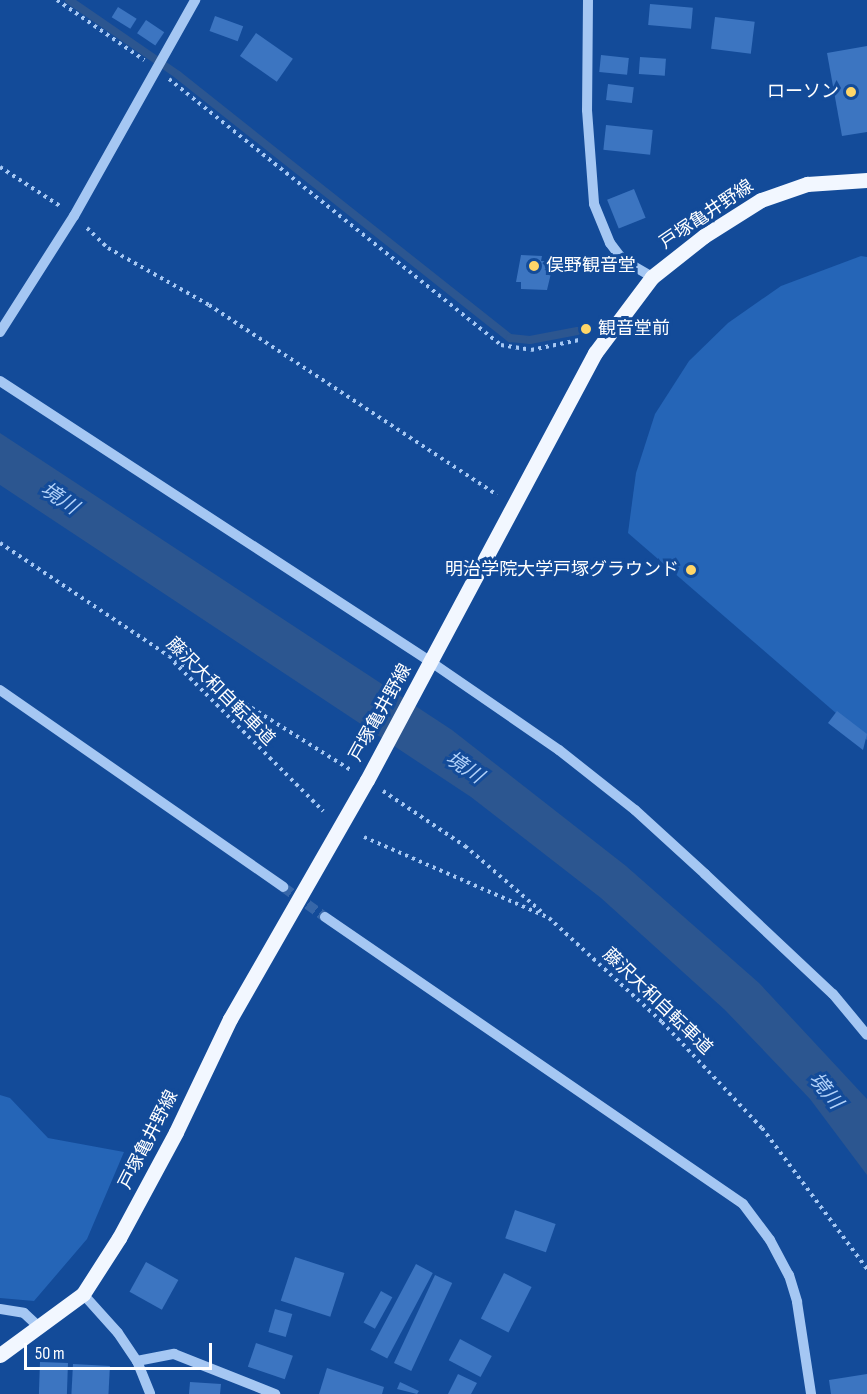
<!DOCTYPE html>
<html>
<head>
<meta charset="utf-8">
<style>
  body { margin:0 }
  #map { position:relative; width:867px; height:1394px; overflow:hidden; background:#134b99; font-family:"Sofia Sans Condensed","Noto Sans JP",sans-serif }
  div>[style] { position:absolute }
  .green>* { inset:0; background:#2565b7 }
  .water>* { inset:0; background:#2c5690 }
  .stream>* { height:8px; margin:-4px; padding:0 4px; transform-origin:4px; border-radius:4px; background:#2c5690 }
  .building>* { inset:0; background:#3c75c1; transform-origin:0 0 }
  .minor-tunnel>* { height:10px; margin-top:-5px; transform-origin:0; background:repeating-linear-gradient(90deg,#3666a8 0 10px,transparent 0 15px) }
  .path>* { height:4px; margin-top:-2px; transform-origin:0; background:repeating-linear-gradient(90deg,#a5c7f3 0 3px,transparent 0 7.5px) }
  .minor>* { height:10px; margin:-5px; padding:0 5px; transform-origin:5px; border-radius:5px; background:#a5c7f3 }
  .major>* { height:15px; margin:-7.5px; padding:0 7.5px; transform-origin:7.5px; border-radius:7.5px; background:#f2f7ff }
  .dots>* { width:16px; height:16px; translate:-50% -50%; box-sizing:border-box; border:3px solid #134b99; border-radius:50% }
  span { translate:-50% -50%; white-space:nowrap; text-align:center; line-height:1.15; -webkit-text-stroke:6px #134b99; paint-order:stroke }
  .poi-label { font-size:18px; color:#fff }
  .right { translate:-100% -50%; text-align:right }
  .left { translate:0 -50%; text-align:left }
  .street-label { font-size:18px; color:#fff }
  .water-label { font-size:20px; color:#b2d2fa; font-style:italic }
  .scale { position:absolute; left:24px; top:1343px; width:188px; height:27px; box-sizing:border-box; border:3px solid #fff; border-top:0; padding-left:8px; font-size:18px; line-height:21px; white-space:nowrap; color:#fff; -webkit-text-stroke:4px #134b99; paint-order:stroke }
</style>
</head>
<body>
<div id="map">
  <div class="green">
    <i style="clip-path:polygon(861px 256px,867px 257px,867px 740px,628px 533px,636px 473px,655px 414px,689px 361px,728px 323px,781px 286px)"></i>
    <i style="clip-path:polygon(0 1095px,10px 1098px,48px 1138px,124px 1152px,87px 1239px,34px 1301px,0 1298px)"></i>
  </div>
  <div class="water">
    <i style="clip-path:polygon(0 433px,452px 730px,626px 866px,759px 983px,867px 1099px,867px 1175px,810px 1099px,725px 1010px,601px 898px,471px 797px,0 485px)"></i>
  </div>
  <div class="stream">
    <i style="left:69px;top:0;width:132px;rotate:34.5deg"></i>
    <i style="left:178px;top:75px;width:424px;rotate:38.4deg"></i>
    <i style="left:510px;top:338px;width:20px;rotate:6deg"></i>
    <i style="left:530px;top:340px;width:48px;rotate:-10.8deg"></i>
  </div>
  <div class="building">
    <i style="left:650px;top:4px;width:43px;height:21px;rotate:5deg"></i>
    <i style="left:118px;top:7px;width:22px;height:12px;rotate:32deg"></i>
    <i style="left:215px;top:16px;width:30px;height:16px;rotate:20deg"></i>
    <i style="left:715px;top:17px;width:40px;height:32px;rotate:7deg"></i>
    <i style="left:146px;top:20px;width:22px;height:16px;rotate:34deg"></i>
    <i style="left:256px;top:33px;width:45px;height:28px;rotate:35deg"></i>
    <i style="clip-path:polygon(867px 46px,867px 132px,842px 136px,827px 53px)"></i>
    <i style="left:601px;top:55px;width:28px;height:17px;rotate:6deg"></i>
    <i style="left:640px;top:57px;width:26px;height:17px;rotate:4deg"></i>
    <i style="left:608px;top:84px;width:26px;height:16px;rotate:7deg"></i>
    <i style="left:606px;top:125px;width:47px;height:25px;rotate:6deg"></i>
    <i style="left:634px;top:189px;width:31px;height:29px;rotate:68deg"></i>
    <i style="clip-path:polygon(521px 255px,542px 256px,541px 261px,548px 261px,547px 268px,552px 269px,547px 290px,521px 289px,521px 282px,516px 282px)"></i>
    <i style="clip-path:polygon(837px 711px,867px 734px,863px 750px,828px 723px)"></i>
    <i style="left:515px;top:1210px;width:43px;height:30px;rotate:19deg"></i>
    <i style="left:295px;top:1257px;width:52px;height:46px;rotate:18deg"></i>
    <i style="left:146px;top:1262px;width:37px;height:34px;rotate:29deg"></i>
    <i style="left:416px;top:1264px;width:19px;height:97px;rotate:28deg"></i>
    <i style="left:504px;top:1273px;width:31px;height:51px;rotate:27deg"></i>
    <i style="left:435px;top:1275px;width:19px;height:97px;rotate:25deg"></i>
    <i style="left:381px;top:1291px;width:13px;height:36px;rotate:29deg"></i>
    <i style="left:275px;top:1309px;width:18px;height:24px;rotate:16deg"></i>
    <i style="left:460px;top:1339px;width:36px;height:24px;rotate:28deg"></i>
    <i style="left:256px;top:1343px;width:39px;height:25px;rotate:19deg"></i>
    <i style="left:40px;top:1362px;width:28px;height:32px;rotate:2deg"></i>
    <i style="left:73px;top:1364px;width:37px;height:30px;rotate:3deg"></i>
    <i style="clip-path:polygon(327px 1368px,384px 1387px,382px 1394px,319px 1394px)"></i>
    <i style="clip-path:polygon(458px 1374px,477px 1383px,471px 1394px,448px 1394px)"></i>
    <i style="clip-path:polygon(867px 1374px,867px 1394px,831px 1394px,829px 1380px)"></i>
    <i style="clip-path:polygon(190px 1382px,221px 1384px,220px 1394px,189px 1394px)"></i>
    <i style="clip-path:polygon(400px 1382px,419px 1391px,417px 1394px,397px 1389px)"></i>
  </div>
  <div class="minor-tunnel">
    <i style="left:283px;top:887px;width:52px;rotate:35.5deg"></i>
  </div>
  <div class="path">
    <i style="left:57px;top:0;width:106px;rotate:34.6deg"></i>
    <i style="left:169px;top:79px;width:425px;rotate:38.7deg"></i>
    <i style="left:501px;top:345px;width:30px;rotate:9deg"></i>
    <i style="left:531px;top:350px;width:49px;rotate:-11.8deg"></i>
    <i style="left:0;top:167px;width:72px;rotate:33deg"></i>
    <i style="left:87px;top:228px;width:29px;rotate:44deg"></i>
    <i style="left:108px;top:248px;width:116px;rotate:29.4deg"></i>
    <i style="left:209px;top:305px;width:345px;rotate:33.4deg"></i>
    <i style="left:0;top:543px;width:203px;rotate:33.8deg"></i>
    <i style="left:169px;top:656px;width:216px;rotate:32.1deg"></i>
    <i style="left:174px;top:662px;width:211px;rotate:45deg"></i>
    <i style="left:383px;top:791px;width:99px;rotate:33.9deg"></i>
    <i style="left:465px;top:846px;width:104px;rotate:40.7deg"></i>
    <i style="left:364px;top:837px;width:202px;rotate:23.6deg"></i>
    <i style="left:549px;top:918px;width:154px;rotate:42.6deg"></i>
    <i style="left:662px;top:1022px;width:146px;rotate:46.7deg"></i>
    <i style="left:762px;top:1128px;width:176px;rotate:53.3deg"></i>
  </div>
  <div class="minor">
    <i style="left:588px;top:0;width:110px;rotate:90.5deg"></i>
    <i style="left:587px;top:110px;width:94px;rotate:85.7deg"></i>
    <i style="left:594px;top:204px;width:42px;rotate:67.7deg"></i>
    <i style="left:610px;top:243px;width:21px;rotate:53deg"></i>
    <i style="left:623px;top:260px;width:34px;rotate:30deg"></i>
    <i style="left:0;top:332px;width:138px;rotate:-57.5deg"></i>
    <i style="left:74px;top:216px;width:248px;rotate:-60.7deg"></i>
    <i style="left:0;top:381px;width:515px;rotate:33.1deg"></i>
    <i style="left:431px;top:662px;width:155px;rotate:34.5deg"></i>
    <i style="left:559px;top:750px;width:97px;rotate:38.3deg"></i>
    <i style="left:635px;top:810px;width:95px;rotate:42.4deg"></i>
    <i style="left:705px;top:874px;width:175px;rotate:43.2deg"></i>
    <i style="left:833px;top:994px;width:53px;rotate:50.3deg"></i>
    <i style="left:0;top:690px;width:345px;rotate:34.8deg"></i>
    <i style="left:325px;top:917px;width:507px;rotate:34.47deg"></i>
    <i style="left:743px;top:1204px;width:45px;rotate:53.1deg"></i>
    <i style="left:770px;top:1240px;width:40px;rotate:62deg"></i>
    <i style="left:789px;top:1275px;width:28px;rotate:73deg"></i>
    <i style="left:797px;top:1302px;width:93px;rotate:81.3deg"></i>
    <i style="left:83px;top:1294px;width:52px;rotate:48.1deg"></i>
    <i style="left:118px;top:1333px;width:34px;rotate:56deg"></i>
    <i style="left:137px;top:1361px;width:35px;rotate:68deg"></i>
    <i style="left:0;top:1309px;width:24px;rotate:9deg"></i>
    <i style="left:24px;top:1313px;width:22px;rotate:43deg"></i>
    <i style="left:137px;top:1361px;width:38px;rotate:-11deg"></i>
    <i style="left:174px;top:1354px;width:109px;rotate:21.6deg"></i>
  </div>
  <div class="major">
    <i style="left:0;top:1355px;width:103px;rotate:-36.3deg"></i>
    <i style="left:83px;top:1294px;width:67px;rotate:-57.3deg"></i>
    <i style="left:119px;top:1238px;width:120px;rotate:-61.7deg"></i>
    <i style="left:176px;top:1132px;width:125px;rotate:-64.5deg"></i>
    <i style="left:230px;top:1019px;width:275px;rotate:-60.2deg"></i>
    <i style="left:367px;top:780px;width:484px;rotate:-61.9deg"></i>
    <i style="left:595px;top:353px;width:95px;rotate:-53.1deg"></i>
    <i style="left:652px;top:277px;width:66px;rotate:-38.3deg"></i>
    <i style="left:704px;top:236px;width:67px;rotate:-32.3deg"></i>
    <i style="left:761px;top:200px;width:49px;rotate:-19.2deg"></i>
    <i style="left:807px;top:184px;width:60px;rotate:-3.8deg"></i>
  </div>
  <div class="dots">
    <i style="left:851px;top:92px;background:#ffd668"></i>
    <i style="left:534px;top:266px;background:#ffd668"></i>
    <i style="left:586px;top:329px;background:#ffd668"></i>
    <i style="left:691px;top:570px;background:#ffd668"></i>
  </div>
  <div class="poi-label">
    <span class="right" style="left:839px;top:92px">ローソン</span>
    <span class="left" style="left:546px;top:266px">俣野観音堂</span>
    <span class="left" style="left:598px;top:329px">観音堂前</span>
    <span class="right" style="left:679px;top:570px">明治学院大学戸塚グラウンド</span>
  </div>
  <div class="street-label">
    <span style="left:707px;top:215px;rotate:-34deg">戸塚亀井野線</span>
    <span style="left:220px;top:692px;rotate:45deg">藤沢大和自転車道</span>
    <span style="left:381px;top:713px;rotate:-61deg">戸塚亀井野線</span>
    <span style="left:657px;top:1002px;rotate:44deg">藤沢大和自転車道</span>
    <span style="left:149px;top:1140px;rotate:-63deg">戸塚亀井野線</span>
  </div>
  <div class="water-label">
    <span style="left:59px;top:499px;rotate:34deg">境川</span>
    <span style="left:464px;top:768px;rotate:34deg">境川</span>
    <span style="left:825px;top:1091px;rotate:51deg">境川</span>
  </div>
  <div class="scale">50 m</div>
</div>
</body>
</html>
